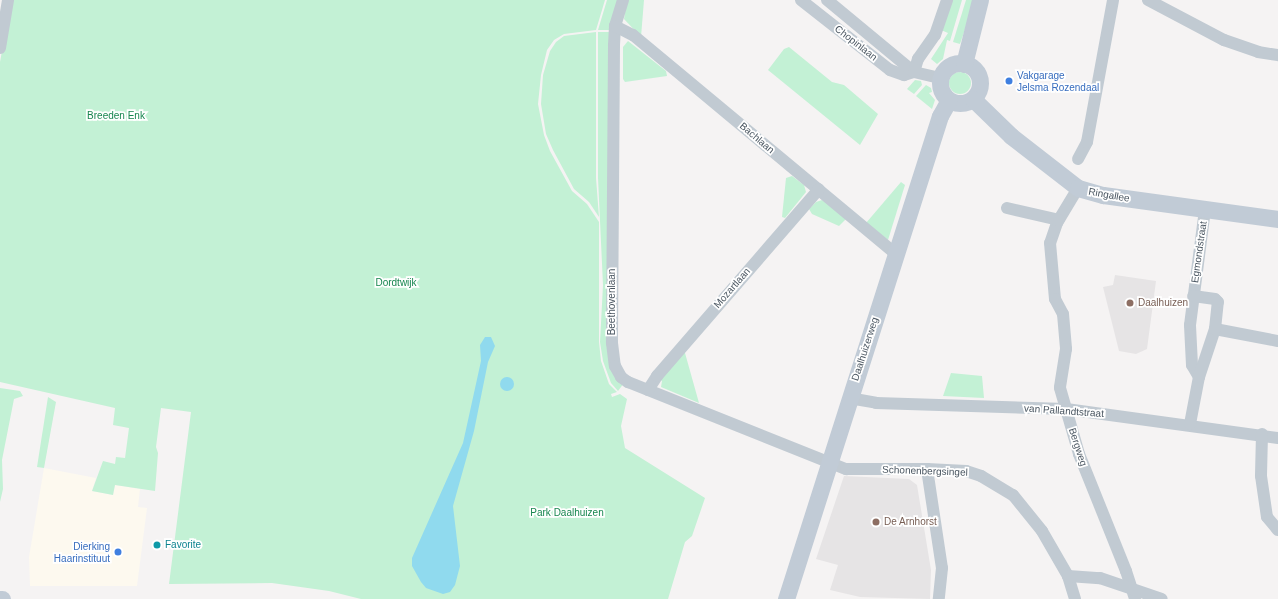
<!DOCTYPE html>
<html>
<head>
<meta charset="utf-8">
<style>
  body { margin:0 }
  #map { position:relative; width:1278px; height:599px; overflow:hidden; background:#f5f3f3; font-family:Arial,sans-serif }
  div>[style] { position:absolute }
  .commercial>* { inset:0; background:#fdf9ef }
  .education>* { inset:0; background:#e6e4e5 }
  .green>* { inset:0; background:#c3f1d5 }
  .round { border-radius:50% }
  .water>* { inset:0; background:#90daee }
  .minor>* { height:12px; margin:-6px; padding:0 6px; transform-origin:6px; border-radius:6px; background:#c1cad2 }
  .secondary>* { height:17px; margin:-8.5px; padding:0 8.5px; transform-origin:8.5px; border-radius:8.5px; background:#c1cbd6 }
  .secondary>.ring { margin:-8.5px; padding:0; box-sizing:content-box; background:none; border:17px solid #c1cbd6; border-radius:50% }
  .dots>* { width:11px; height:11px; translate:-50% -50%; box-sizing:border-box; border:2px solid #fff; border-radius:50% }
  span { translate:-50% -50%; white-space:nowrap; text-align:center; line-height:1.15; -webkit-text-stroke:3.5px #fff; paint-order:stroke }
  .street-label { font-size:10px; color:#4a5661 }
  .shop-label { font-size:10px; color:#366cbe }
  .left { translate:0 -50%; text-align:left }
  .right { translate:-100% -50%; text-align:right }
  .park-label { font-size:10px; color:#17864f }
  .education-label { font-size:10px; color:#785e54 }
  .culture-label { font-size:10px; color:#0d838f }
</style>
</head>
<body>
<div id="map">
  <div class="commercial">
    <i style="clip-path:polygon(44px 468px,96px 478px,92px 491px,113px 495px,115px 485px,140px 489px,138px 507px,147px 508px,137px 586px,30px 586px,29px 557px)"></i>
  </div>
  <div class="education">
    <i style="clip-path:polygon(1115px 275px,1156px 281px,1147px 349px,1136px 354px,1119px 351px,1103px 287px,1113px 285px)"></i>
    <i style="clip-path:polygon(844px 476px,909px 479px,917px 485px,931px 570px,930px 599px,860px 597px,830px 590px,838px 565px,816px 559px)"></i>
  </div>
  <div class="green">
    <i style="clip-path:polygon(11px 0,605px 0,596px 30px,564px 34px,554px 40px,547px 50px,541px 75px,538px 104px,544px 135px,550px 151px,572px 191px,587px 204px,599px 222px,599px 342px,601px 361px,609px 384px,617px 392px,611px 394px,612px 397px,620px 394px,627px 399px,621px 426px,625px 448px,705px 498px,692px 536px,685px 542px,668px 599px,361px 599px,329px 591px,272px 583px,169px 584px,191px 412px,161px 408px,156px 447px,158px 453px,155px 491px,115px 485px,113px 495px,92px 491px,103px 461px,115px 464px,116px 457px,125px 458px,129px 428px,113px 425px,115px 408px,0 382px,0 62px)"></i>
    <i style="clip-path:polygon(607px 0,619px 0,610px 30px,598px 30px)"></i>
    <i style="clip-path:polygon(627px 0,644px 0,641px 37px,624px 19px)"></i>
    <i style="clip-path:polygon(950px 0,962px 0,950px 41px,947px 40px,943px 59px,937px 64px,931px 59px,948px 33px,941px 30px)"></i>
    <i style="clip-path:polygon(966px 0,975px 0,960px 44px,953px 42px)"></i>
    <i style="clip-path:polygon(596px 32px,596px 178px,599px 217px,589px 202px,574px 189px,553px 150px,546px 134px,541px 104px,543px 75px,550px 51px,556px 42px,564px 36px)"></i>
    <i style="clip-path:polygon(598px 32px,610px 32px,608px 317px,624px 383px,618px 391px,611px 383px,603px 361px,600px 342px,603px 285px,598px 178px)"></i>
    <i style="clip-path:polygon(628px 41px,666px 71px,667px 76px,625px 82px,623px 79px,623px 47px)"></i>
    <i style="clip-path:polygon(789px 47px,832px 82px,844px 85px,878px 114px,860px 145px,768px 70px,784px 49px)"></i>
    <i class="round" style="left:949px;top:72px;width:22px;height:22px"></i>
    <i style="clip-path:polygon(915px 80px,921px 81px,922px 85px,914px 94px,907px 89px)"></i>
    <i style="clip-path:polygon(926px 85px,931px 88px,932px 92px,929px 93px,935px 100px,932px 109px,916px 96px)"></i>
    <i style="clip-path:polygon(792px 176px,804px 185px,806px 192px,785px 218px,782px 217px,786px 178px)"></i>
    <i style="clip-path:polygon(901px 182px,905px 185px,888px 240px,866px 223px)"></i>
    <i style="clip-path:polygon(822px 200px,825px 202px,847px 218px,839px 226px,812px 214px,809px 209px,816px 202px)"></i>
    <i style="clip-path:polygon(683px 351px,685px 353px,699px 403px,661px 387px,662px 381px,660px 379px)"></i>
    <i style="clip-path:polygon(951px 373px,982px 376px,984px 398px,943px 396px)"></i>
    <i style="clip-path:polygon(0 388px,20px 391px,23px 396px,14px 399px,2px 460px,3px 489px,0 502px)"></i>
    <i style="clip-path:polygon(48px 397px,56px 402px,44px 468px,37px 467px)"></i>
  </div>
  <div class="water">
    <i style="clip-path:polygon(485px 337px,491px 337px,495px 346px,488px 362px,474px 431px,453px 506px,460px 566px,455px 585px,450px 592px,443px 594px,426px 588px,421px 582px,412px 566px,412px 558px,463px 443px,481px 361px,480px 345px)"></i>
    <i class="round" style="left:500px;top:377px;width:14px;height:14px"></i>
  </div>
  <div class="minor">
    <i style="left:623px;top:0;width:27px;rotate:107deg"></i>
    <i style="left:615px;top:26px;width:20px;rotate:93deg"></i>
    <i style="left:614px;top:46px;width:297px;rotate:90.4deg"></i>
    <i style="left:612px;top:343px;width:23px;rotate:83deg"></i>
    <i style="left:615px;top:366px;width:13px;rotate:61deg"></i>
    <i style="left:621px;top:377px;width:9px;rotate:36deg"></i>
    <i style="left:628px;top:382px;width:235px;rotate:21.8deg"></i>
    <i style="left:846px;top:469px;width:81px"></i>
    <i style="left:927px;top:469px;width:39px;rotate:3deg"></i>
    <i style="left:966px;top:471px;width:16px;rotate:18deg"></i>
    <i style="left:981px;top:476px;width:37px;rotate:31deg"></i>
    <i style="left:1013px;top:495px;width:46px;rotate:51.1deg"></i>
    <i style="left:1042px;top:531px;width:52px;rotate:60deg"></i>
    <i style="left:1068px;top:576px;width:24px;rotate:73deg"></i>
    <i style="left:801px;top:0;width:113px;rotate:38.2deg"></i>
    <i style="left:890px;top:70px;width:15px;rotate:20deg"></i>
    <i style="left:904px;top:75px;width:10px;rotate:-17deg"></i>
    <i style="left:827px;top:0;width:113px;rotate:39.6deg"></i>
    <i style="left:914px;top:72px;width:28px;rotate:13deg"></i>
    <i style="left:1148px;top:0;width:86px;rotate:27.8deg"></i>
    <i style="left:1224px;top:40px;width:36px;rotate:19deg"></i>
    <i style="left:1258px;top:52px;width:20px;rotate:9deg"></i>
    <i style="left:615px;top:26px;width:20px;rotate:27deg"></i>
    <i style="left:633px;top:35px;width:342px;rotate:39.8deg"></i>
    <i style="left:0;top:48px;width:49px;rotate:-80.5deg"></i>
    <i style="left:914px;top:72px;width:14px;rotate:-73deg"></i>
    <i style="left:918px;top:59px;width:29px;rotate:-55deg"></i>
    <i style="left:935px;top:35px;width:37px;rotate:-71deg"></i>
    <i style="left:1078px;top:159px;width:19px;rotate:-62deg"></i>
    <i style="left:1087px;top:142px;width:144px;rotate:-79.6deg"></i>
    <i style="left:1078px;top:188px;width:41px;rotate:121deg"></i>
    <i style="left:1057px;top:223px;width:21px;rotate:109deg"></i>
    <i style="left:1050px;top:243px;width:56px;rotate:84.9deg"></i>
    <i style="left:1055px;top:299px;width:17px;rotate:62deg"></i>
    <i style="left:1063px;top:314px;width:35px;rotate:85deg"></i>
    <i style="left:1066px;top:349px;width:39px;rotate:99deg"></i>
    <i style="left:1060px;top:388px;width:69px;rotate:73.9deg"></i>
    <i style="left:1079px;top:454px;width:126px;rotate:68.1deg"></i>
    <i style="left:1126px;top:571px;width:29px;rotate:72deg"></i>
    <i style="left:1007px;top:208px;width:53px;rotate:13deg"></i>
    <i style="left:1215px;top:329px;width:64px;rotate:10.8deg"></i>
    <i style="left:1199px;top:377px;width:14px;rotate:-120deg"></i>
    <i style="left:1192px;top:365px;width:40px;rotate:-92.9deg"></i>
    <i style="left:1190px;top:325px;width:117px;rotate:-82.6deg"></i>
    <i style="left:648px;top:390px;width:17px;rotate:-57deg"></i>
    <i style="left:657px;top:376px;width:247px;rotate:-49.1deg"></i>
    <i style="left:849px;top:398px;width:27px;rotate:10deg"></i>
    <i style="left:876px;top:403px;width:190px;rotate:1.8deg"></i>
    <i style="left:1066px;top:409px;width:214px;rotate:7.8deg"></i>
    <i style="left:1190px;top:424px;width:48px;rotate:-79.2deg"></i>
    <i style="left:1199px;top:377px;width:51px;rotate:-71.6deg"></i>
    <i style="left:1215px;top:329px;width:27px;rotate:-84deg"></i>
    <i style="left:1218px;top:302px;width:4px;rotate:-135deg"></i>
    <i style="left:1215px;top:299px;width:22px;rotate:-172deg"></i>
    <i style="left:1262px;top:434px;width:42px;rotate:91.4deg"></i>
    <i style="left:1261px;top:476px;width:41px;rotate:81.7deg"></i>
    <i style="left:1267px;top:517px;width:17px;rotate:50deg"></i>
    <i style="left:927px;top:469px;width:100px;rotate:81.4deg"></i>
    <i style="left:942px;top:568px;width:31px;rotate:96deg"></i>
    <i style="left:1068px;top:576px;width:32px;rotate:4deg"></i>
    <i style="left:1100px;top:578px;width:65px;rotate:18.7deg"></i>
  </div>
  <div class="secondary">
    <i class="ring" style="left:940px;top:63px;width:23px;height:23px"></i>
    <i style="left:964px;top:64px;width:66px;rotate:-76deg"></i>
    <i style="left:973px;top:99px;width:53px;rotate:44.2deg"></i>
    <i style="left:1011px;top:136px;width:85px;rotate:37.8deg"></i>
    <i style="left:1078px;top:188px;width:26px;rotate:16deg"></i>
    <i style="left:1103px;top:195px;width:177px;rotate:7.8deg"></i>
    <i style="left:0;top:599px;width:2px"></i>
    <i style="left:786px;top:599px;width:507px;rotate:-72.32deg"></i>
    <i style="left:940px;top:116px;width:18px;rotate:-61deg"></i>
  </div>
  <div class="dots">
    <i style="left:1009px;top:81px;background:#3f7fe0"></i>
    <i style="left:1130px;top:303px;background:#8d6e63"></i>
    <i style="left:876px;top:522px;background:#8d6e63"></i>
    <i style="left:157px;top:545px;background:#0f9aa8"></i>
    <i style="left:118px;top:552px;background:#3f7fe0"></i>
  </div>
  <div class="street-label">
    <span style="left:856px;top:43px;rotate:38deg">Chopinlaan</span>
    <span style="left:757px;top:138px;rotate:40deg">Bachlaan</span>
    <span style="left:1109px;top:195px;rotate:10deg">Ringallee</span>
    <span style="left:1199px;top:252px;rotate:-82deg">Egmondstraat</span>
    <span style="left:732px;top:288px;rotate:-49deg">Mozartlaan</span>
    <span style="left:612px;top:302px;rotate:-90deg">Beethovenlaan</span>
    <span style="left:865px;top:349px;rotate:-72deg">Daalhuizerweg</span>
    <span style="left:1064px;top:411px;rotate:4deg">van Pallandtstraat</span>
    <span style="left:1078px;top:447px;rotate:72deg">Bergweg</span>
    <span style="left:925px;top:471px;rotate:2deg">Schonenbergsingel</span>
  </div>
  <div class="shop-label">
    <span class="left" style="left:1017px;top:81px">Vakgarage<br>Jelsma Rozendaal</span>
    <span class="right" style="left:110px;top:552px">Dierking<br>Haarinstituut</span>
  </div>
  <div class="park-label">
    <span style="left:116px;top:116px">Breeden Enk</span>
    <span style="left:396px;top:283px">Dordtwijk</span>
    <span style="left:567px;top:513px">Park Daalhuizen</span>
  </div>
  <div class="education-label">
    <span class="left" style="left:1138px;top:303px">Daalhuizen</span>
    <span class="left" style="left:884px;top:522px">De Arnhorst</span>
  </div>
  <div class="culture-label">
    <span class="left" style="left:165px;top:545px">Favorite</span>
  </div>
</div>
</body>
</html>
